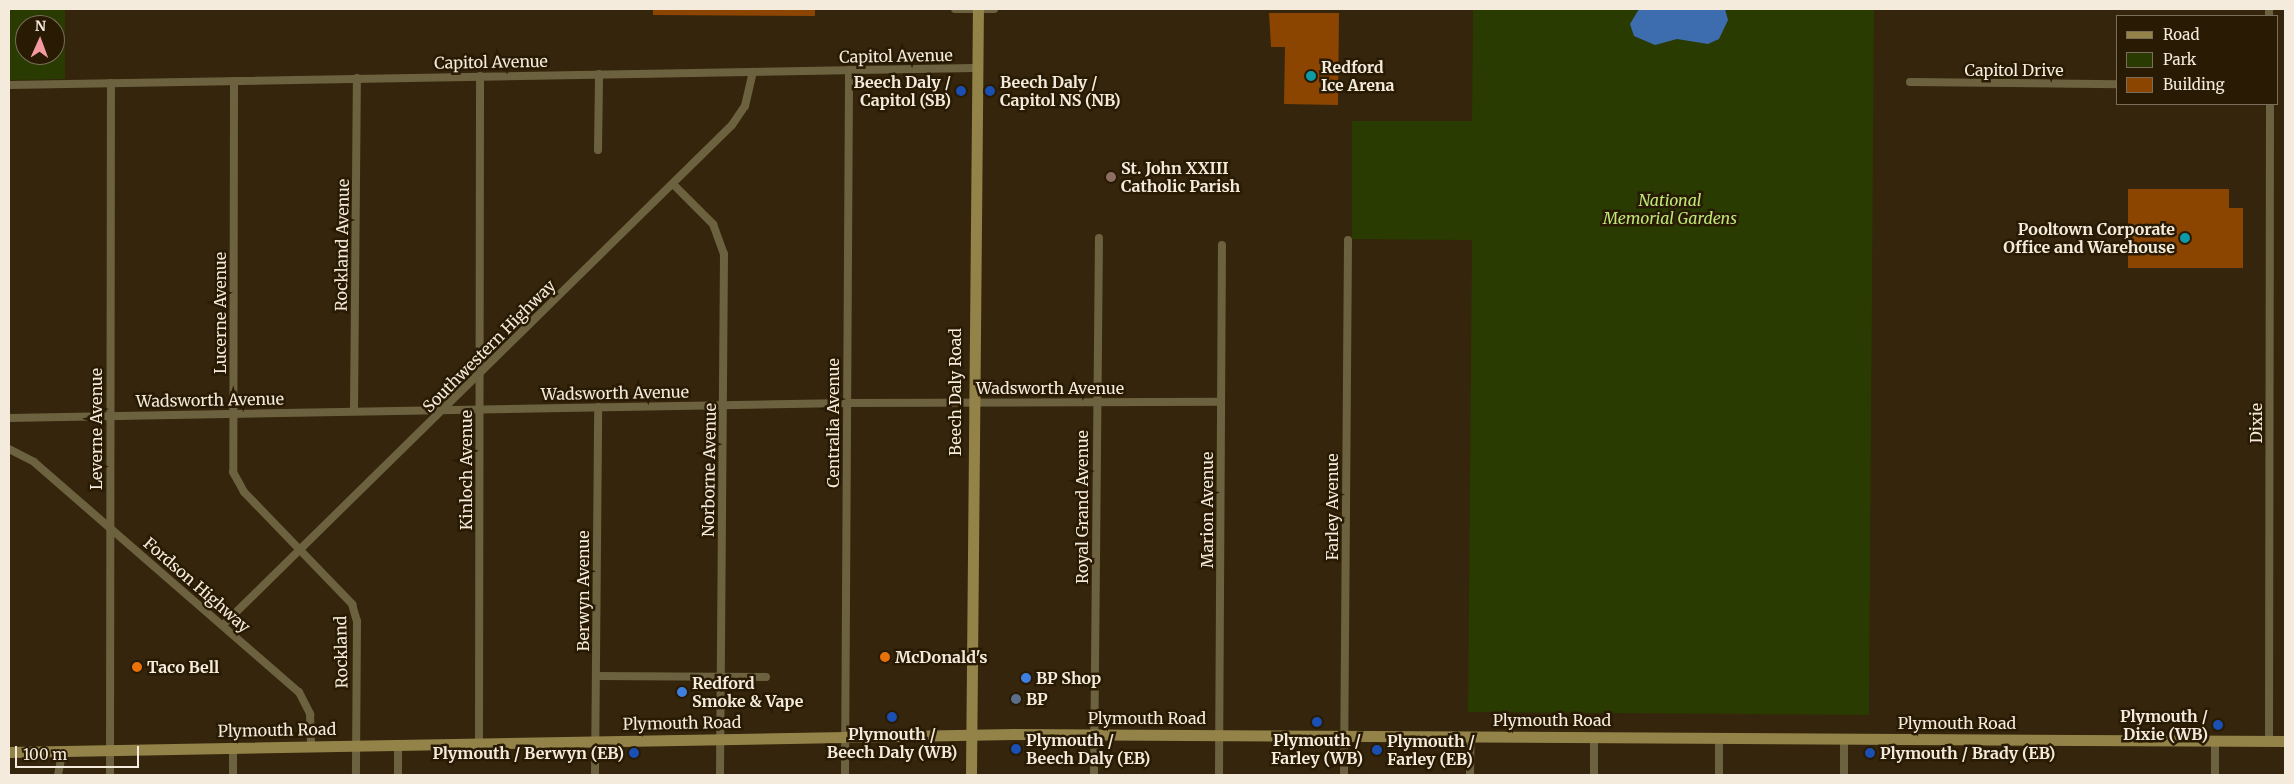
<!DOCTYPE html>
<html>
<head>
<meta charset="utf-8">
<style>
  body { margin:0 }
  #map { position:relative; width:2294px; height:784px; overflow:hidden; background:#34250c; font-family:Merriweather,serif }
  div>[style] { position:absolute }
  .green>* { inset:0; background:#293b00 }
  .water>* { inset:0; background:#3d6daf }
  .building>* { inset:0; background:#8c4501 }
  .street>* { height:8px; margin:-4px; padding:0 4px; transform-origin:4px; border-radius:4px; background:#6c623f }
  .secondary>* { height:11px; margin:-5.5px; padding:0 5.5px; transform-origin:5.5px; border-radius:5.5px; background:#938349 }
  .dots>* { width:14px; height:14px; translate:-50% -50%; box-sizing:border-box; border:2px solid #291b03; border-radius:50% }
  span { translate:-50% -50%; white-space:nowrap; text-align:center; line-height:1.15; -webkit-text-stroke:5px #291b03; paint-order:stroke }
  .street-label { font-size:16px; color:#f4ebdc }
  .poi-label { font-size:16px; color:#f4ebdc; font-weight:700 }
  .left { translate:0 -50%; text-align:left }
  .right { translate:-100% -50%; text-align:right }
  .park-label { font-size:16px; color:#bde776; font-style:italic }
  .frame { position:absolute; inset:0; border:10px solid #f4ebdc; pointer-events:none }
  .legend { position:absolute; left:2116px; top:15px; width:162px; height:90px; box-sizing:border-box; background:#291b03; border:1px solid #7a6e5a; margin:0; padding:6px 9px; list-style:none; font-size:15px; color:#f4ebdc }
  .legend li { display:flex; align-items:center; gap:10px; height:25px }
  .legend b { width:25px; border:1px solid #7a6e5a }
  .north { position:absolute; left:15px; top:15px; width:50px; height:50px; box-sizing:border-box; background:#291b03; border:1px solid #7a6e5a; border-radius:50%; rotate:2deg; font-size:14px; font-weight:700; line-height:20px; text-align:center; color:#f4ebdc }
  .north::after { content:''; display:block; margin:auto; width:18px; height:22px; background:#f49aa0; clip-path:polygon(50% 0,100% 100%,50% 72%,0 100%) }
  .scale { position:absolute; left:15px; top:746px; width:124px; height:22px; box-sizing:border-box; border:2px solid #f4ebdc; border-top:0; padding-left:6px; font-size:15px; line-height:18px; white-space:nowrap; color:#f4ebdc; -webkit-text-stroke:4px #291b03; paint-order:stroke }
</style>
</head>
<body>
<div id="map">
  <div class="green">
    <i style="clip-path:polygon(evenodd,9px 9px,65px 9px,65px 79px,9px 80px,9px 9px,25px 25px,55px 25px,55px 55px,25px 55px,25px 25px)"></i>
    <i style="clip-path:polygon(1473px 9px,1874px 9px,1869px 715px,1468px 712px,1472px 240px,1352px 239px,1352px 121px,1472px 121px)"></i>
  </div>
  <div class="water">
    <i style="clip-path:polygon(1639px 9px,1725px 9px,1728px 20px,1719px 39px,1708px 44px,1677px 39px,1655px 45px,1634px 36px,1630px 24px)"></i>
  </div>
  <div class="building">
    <i style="clip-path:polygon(653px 9px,815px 9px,815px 16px,653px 15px)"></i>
    <i style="clip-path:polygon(1269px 13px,1339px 13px,1338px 105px,1284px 104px,1285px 47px,1271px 47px)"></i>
    <i style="clip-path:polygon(2128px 189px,2229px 189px,2229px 208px,2243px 208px,2243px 268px,2128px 268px)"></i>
  </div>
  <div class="street">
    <i style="left:955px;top:9px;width:39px"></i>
    <i style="left:2269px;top:9px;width:7px;rotate:90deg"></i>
    <i style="left:234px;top:81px;width:391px;rotate:90.1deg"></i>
    <i style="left:233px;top:472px;width:23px;rotate:61deg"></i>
    <i style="left:244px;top:492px;width:156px;rotate:46deg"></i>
    <i style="left:352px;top:604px;width:18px;rotate:74deg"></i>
    <i style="left:357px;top:621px;width:154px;rotate:90.4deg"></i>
    <i style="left:1910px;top:82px;width:208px;rotate:0.6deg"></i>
    <i style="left:9px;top:85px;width:965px;rotate:-1.01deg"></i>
    <i style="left:598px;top:150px;width:76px;rotate:-89.2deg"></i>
    <i style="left:673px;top:184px;width:57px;rotate:45deg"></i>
    <i style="left:713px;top:224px;width:32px;rotate:70deg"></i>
    <i style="left:724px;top:254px;width:521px;rotate:90.44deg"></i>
    <i style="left:354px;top:411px;width:333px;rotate:-89.5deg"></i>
    <i style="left:9px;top:418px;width:838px;rotate:-1.03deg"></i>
    <i style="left:847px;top:403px;width:374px;rotate:-0.2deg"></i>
    <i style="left:9px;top:449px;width:28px;rotate:27deg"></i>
    <i style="left:34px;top:462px;width:351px;rotate:41deg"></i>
    <i style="left:299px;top:692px;width:25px;rotate:63deg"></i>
    <i style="left:310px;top:714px;width:32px;rotate:88deg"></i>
    <i style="left:223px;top:625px;width:713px;rotate:-44.49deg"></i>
    <i style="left:732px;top:125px;width:23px;rotate:-56deg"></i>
    <i style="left:745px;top:106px;width:35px;rotate:-77deg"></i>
    <i style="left:596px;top:676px;width:170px;rotate:0.3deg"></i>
    <i style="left:2269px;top:741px;width:637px;rotate:-89.91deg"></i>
    <i style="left:479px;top:743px;width:667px;rotate:-89.91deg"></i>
    <i style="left:58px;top:775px;width:25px;rotate:-79deg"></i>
    <i style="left:110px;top:775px;width:692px;rotate:-89.92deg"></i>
    <i style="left:233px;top:775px;width:28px;rotate:-90deg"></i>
    <i style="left:398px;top:775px;width:30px;rotate:-90deg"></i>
    <i style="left:595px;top:775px;width:368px;rotate:-89.5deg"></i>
    <i style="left:845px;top:775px;width:705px;rotate:-89.67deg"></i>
    <i style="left:1094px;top:775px;width:537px;rotate:-89.47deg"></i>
    <i style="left:1219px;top:775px;width:530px;rotate:-89.68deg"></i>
    <i style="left:1344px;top:775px;width:535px;rotate:-89.57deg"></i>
    <i style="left:1470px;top:775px;width:39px;rotate:-89deg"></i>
    <i style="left:1594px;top:775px;width:38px;rotate:-90deg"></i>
    <i style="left:1719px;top:775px;width:37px;rotate:-90deg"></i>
    <i style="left:1844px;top:775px;width:36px;rotate:-90deg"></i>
    <i style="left:2215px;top:775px;width:34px;rotate:-90deg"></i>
  </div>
  <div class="secondary">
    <i style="left:9px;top:752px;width:1005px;rotate:-1.03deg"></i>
    <i style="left:1014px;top:734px;width:1271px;rotate:0.32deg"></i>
    <i style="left:971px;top:775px;width:766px;rotate:-89.48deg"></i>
  </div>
  <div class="dots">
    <i style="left:1311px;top:76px;background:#0f9aa8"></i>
    <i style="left:961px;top:91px;background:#1a4fb4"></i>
    <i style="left:990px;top:91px;background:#1a4fb4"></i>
    <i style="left:1111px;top:177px;background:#8d6e63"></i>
    <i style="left:2185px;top:238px;background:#0f9aa8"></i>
    <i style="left:885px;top:657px;background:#e8710a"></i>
    <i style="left:137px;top:667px;background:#e8710a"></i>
    <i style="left:1026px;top:678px;background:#3f7fe0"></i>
    <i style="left:682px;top:692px;background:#3f7fe0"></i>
    <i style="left:1016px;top:699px;background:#5c6f8a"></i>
    <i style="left:892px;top:717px;background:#1a4fb4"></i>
    <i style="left:1317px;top:722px;background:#1a4fb4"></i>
    <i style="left:2218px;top:725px;background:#1a4fb4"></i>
    <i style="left:1016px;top:749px;background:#1a4fb4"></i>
    <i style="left:1377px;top:750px;background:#1a4fb4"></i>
    <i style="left:634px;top:753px;background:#1a4fb4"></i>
    <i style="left:1870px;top:753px;background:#1a4fb4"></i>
  </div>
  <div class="street-label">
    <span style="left:896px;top:56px;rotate:-1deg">Capitol Avenue</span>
    <span style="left:491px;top:62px;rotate:-1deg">Capitol Avenue</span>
    <span style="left:2014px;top:70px">Capitol Drive</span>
    <span style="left:342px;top:245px;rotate:-89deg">Rockland Avenue</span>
    <span style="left:220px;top:313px;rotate:-90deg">Lucerne Avenue</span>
    <span style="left:489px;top:346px;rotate:-45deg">Southwestern Highway</span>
    <span style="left:1050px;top:388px">Wadsworth Avenue</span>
    <span style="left:955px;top:392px;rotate:-90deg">Beech Daly Road</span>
    <span style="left:615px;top:393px;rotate:-1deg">Wadsworth Avenue</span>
    <span style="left:210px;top:400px;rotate:-1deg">Wadsworth Avenue</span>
    <span style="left:833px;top:423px;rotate:-90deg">Centralia Avenue</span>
    <span style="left:2256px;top:423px;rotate:-90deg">Dixie</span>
    <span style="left:96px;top:429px;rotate:-90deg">Leverne Avenue</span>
    <span style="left:466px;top:470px;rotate:-90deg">Kinloch Avenue</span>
    <span style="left:709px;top:470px;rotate:-89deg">Norborne Avenue</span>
    <span style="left:1082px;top:507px;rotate:-90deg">Royal Grand Avenue</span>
    <span style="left:1332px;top:507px;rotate:-90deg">Farley Avenue</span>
    <span style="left:1207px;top:510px;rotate:-90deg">Marion Avenue</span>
    <span style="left:197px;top:585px;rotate:41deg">Fordson Highway</span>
    <span style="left:583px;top:591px;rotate:-90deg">Berwyn Avenue</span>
    <span style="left:341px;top:652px;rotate:-91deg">Rockland</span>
    <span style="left:1147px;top:718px">Plymouth Road</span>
    <span style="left:1552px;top:720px">Plymouth Road</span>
    <span style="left:682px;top:723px;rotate:-1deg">Plymouth Road</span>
    <span style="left:1957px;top:723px">Plymouth Road</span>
    <span style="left:277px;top:730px;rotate:-1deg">Plymouth Road</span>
  </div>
  <div class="poi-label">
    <span class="left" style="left:1321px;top:76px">Redford<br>Ice Arena</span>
    <span class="right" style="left:951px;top:91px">Beech Daly /<br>Capitol (SB)</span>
    <span class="left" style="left:1000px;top:91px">Beech Daly /<br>Capitol NS (NB)</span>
    <span class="left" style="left:1121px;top:177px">St. John XXIII<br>Catholic Parish</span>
    <span class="right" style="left:2175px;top:238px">Pooltown Corporate<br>Office and Warehouse</span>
    <span class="left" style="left:895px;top:657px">McDonald's</span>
    <span class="left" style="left:147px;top:667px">Taco Bell</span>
    <span class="left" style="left:1036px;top:678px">BP Shop</span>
    <span class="left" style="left:692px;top:692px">Redford<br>Smoke &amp; Vape</span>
    <span class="left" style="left:1026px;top:699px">BP</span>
    <span class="right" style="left:2208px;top:725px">Plymouth /<br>Dixie (WB)</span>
    <span style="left:892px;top:743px">Plymouth /<br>Beech Daly (WB)</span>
    <span class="left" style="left:1026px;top:749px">Plymouth /<br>Beech Daly (EB)</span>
    <span style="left:1317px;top:749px">Plymouth /<br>Farley (WB)</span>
    <span class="left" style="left:1387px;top:750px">Plymouth /<br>Farley (EB)</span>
    <span class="right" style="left:624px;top:753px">Plymouth / Berwyn (EB)</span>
    <span class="left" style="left:1880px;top:753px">Plymouth / Brady (EB)</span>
  </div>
  <div class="park-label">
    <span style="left:1670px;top:209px">National<br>Memorial Gardens</span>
  </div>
  <div class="frame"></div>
  <ul class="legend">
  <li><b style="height:6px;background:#938349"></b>Road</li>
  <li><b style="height:14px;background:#293b00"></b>Park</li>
  <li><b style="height:14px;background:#8c4501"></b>Building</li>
  </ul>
  <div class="north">N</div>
  <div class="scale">100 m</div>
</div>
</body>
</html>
